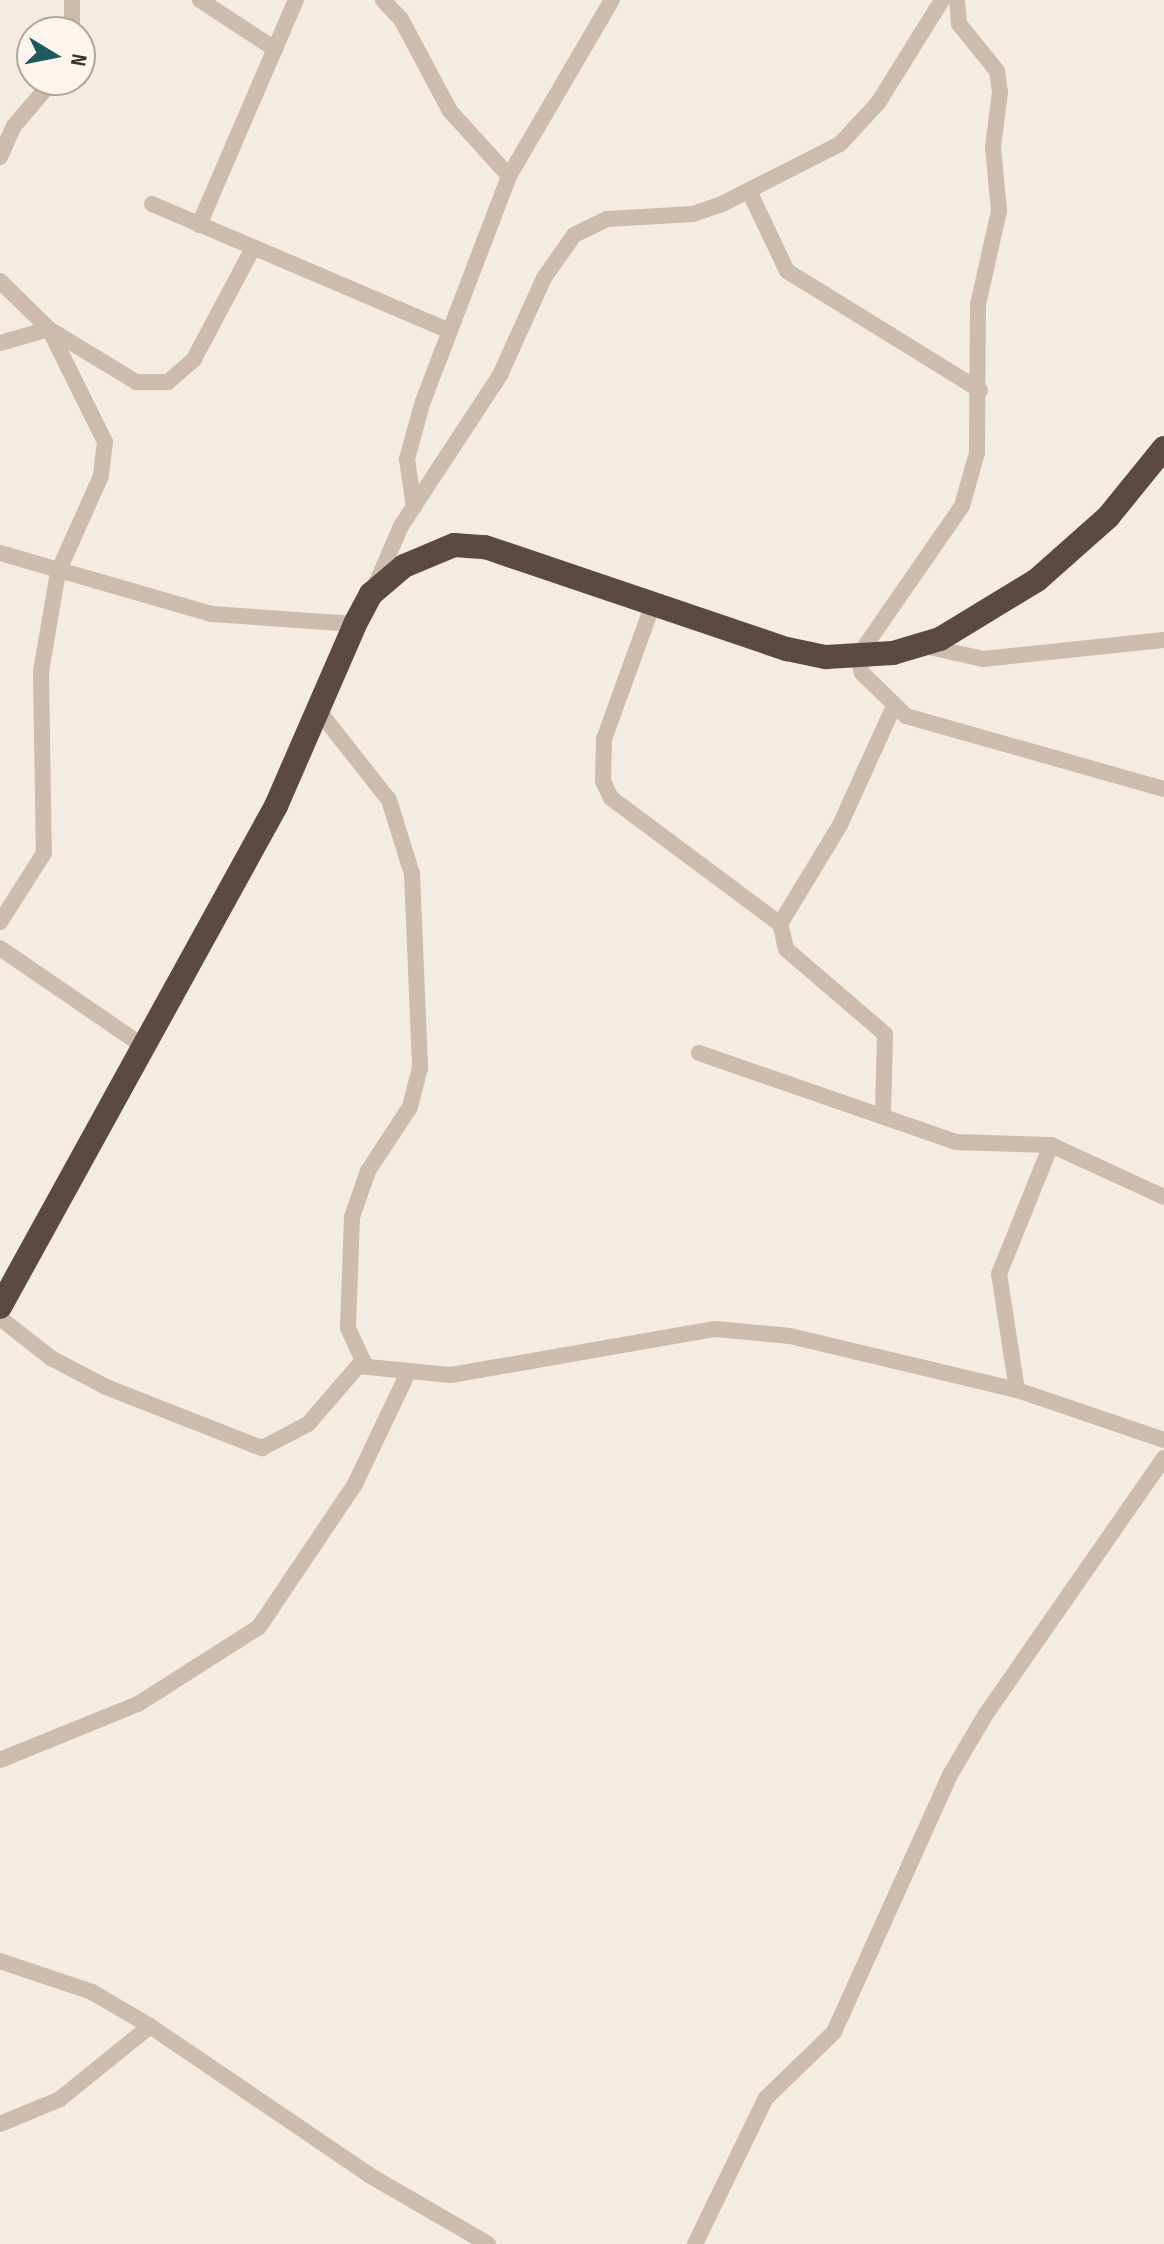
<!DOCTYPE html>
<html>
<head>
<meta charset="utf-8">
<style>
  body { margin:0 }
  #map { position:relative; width:1164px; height:2244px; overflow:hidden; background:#f4ebe1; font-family:"Sofia Sans Condensed",sans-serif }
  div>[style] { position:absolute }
  .minor>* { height:16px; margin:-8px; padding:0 8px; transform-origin:8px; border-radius:8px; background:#cdbbac }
  .highway>* { height:24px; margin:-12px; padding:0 12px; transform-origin:12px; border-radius:12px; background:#5c4a42 }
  span { translate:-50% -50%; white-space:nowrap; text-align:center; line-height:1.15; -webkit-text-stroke:7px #fbf5ee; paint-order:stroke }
  .north { position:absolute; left:16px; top:16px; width:80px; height:80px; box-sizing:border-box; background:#fbf5ee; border:2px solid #aea6a0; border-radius:50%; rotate:100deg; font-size:22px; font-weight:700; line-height:32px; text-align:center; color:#3b302b }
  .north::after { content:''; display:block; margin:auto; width:28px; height:36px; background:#1f5a5e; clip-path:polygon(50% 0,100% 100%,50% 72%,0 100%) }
</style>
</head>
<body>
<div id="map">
  <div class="minor">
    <i style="left:200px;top:0;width:90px;rotate:33.2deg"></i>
    <i style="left:383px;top:0;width:26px;rotate:47deg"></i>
    <i style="left:401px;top:19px;width:104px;rotate:62deg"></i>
    <i style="left:450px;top:111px;width:88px;rotate:47.8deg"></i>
    <i style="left:957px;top:0;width:24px;rotate:85deg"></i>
    <i style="left:959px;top:24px;width:60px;rotate:51deg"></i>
    <i style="left:997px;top:71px;width:21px;rotate:82deg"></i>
    <i style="left:1000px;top:92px;width:55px;rotate:97.3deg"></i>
    <i style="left:993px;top:147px;width:64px;rotate:84.6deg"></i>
    <i style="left:999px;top:211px;width:95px;rotate:102.7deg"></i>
    <i style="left:978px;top:304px;width:149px;rotate:90.4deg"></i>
    <i style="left:977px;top:453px;width:55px;rotate:105.8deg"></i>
    <i style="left:962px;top:506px;width:183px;rotate:124.7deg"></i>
    <i style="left:858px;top:656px;width:17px;rotate:77deg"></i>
    <i style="left:862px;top:673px;width:62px;rotate:44.3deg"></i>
    <i style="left:906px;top:716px;width:268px;rotate:15.8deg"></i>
    <i style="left:72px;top:32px;width:32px;rotate:-90deg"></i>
    <i style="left:0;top:157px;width:34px;rotate:-66deg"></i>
    <i style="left:14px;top:126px;width:60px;rotate:-49.7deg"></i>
    <i style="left:749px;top:191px;width:89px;rotate:64.6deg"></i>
    <i style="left:787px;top:271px;width:227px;rotate:31.7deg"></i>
    <i style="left:152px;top:204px;width:324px;rotate:23.1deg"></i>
    <i style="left:199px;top:225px;width:245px;rotate:-66.7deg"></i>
    <i style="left:0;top:281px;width:69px;rotate:44.4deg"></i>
    <i style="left:49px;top:329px;width:126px;rotate:63.6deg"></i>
    <i style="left:105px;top:442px;width:34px;rotate:97deg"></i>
    <i style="left:101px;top:476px;width:105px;rotate:114.1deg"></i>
    <i style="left:58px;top:572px;width:100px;rotate:99.7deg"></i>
    <i style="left:41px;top:671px;width:182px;rotate:89.1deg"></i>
    <i style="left:44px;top:853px;width:82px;rotate:122.5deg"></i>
    <i style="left:0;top:343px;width:51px;rotate:-15.9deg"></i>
    <i style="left:49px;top:329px;width:102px;rotate:31.3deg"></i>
    <i style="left:136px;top:382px;width:32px"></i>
    <i style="left:168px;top:382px;width:35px;rotate:-41deg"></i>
    <i style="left:194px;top:359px;width:126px;rotate:-62deg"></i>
    <i style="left:414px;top:507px;width:49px;rotate:-98.3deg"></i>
    <i style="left:407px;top:459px;width:57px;rotate:-74.7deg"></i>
    <i style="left:422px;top:404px;width:244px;rotate:-69.1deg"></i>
    <i style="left:509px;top:176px;width:204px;rotate:-59.7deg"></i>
    <i style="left:0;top:553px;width:221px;rotate:16.1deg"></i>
    <i style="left:212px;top:614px;width:143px;rotate:4deg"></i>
    <i style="left:373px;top:591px;width:71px;rotate:-66.7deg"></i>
    <i style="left:401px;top:526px;width:181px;rotate:-56.7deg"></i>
    <i style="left:500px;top:375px;width:107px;rotate:-65.6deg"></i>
    <i style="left:544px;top:278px;width:52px;rotate:-55.1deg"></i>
    <i style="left:574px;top:235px;width:37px;rotate:-26deg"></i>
    <i style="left:607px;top:219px;width:86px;rotate:-3.3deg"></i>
    <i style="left:693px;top:214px;width:31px;rotate:-19deg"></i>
    <i style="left:722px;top:204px;width:132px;rotate:-27deg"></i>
    <i style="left:840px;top:144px;width:56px;rotate:-47.2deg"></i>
    <i style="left:878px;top:103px;width:121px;rotate:-58.1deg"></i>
    <i style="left:654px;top:601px;width:147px;rotate:109.9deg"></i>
    <i style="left:604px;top:739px;width:42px;rotate:91.4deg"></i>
    <i style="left:603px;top:781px;width:19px;rotate:65deg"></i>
    <i style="left:611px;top:798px;width:211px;rotate:36.7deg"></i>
    <i style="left:925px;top:646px;width:59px;rotate:12.6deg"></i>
    <i style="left:983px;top:659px;width:182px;rotate:-6deg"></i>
    <i style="left:322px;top:715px;width:108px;rotate:51.8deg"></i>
    <i style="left:389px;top:800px;width:77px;rotate:72.7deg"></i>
    <i style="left:412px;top:874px;width:194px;rotate:87.6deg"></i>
    <i style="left:420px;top:1068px;width:40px;rotate:104.4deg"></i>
    <i style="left:410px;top:1107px;width:77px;rotate:123.3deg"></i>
    <i style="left:368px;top:1171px;width:49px;rotate:109.2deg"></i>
    <i style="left:352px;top:1217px;width:111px;rotate:92.1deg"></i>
    <i style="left:348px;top:1328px;width:41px;rotate:65.3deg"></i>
    <i style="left:0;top:948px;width:170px;rotate:34.4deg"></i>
    <i style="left:699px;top:1053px;width:272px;rotate:19.1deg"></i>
    <i style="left:956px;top:1142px;width:95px;rotate:1.8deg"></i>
    <i style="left:1051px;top:1145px;width:124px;rotate:24.7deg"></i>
    <i style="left:883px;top:1114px;width:80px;rotate:-88.6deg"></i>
    <i style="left:885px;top:1034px;width:130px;rotate:-139.4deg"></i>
    <i style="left:786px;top:949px;width:26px;rotate:-103deg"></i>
    <i style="left:780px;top:924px;width:116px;rotate:-58.8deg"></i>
    <i style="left:840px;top:825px;width:128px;rotate:-65.6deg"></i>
    <i style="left:0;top:1318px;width:65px;rotate:38.1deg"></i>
    <i style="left:51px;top:1358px;width:62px;rotate:27.8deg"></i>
    <i style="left:106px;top:1387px;width:168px;rotate:21.4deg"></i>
    <i style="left:262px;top:1448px;width:52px;rotate:-27.6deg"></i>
    <i style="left:308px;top:1424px;width:77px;rotate:-49.2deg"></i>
    <i style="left:358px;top:1366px;width:93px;rotate:5.5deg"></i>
    <i style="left:451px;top:1375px;width:268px;rotate:-9.9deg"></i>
    <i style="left:715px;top:1329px;width:75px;rotate:5.3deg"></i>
    <i style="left:790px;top:1336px;width:233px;rotate:13.4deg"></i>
    <i style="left:1017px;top:1390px;width:155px;rotate:18.8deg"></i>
    <i style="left:1017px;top:1390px;width:117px;rotate:-98.8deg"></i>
    <i style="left:999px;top:1274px;width:139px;rotate:-68deg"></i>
    <i style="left:0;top:1760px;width:149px;rotate:-22.1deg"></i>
    <i style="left:138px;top:1704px;width:143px;rotate:-32.5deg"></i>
    <i style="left:259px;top:1627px;width:172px;rotate:-56.1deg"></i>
    <i style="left:355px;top:1484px;width:125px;rotate:-64.5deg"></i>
    <i style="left:0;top:1961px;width:97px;rotate:18.6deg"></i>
    <i style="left:92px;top:1992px;width:67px;rotate:30.4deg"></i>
    <i style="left:150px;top:2026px;width:265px;rotate:34.2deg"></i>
    <i style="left:369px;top:2175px;width:138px;rotate:30.1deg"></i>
    <i style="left:0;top:2124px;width:65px;rotate:-22.6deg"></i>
    <i style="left:60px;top:2099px;width:116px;rotate:-39deg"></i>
    <i style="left:695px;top:2244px;width:162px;rotate:-64.1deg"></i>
    <i style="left:766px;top:2098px;width:95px;rotate:-44.1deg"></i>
    <i style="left:834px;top:2032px;width:282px;rotate:-65.7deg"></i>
    <i style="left:950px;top:1775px;width:71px;rotate:-59.5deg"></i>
    <i style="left:986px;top:1714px;width:312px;rotate:-55.2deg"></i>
  </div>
  <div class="highway">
    <i style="left:0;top:1307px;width:572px;rotate:-61.15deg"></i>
    <i style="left:276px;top:806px;width:198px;rotate:-66.5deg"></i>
    <i style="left:355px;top:624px;width:34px;rotate:-62deg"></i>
    <i style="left:371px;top:594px;width:43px;rotate:-40.3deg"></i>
    <i style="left:404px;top:566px;width:54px;rotate:-22.8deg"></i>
    <i style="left:454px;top:545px;width:31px;rotate:4deg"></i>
    <i style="left:485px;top:547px;width:319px;rotate:18.7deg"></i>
    <i style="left:787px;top:649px;width:40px;rotate:12deg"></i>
    <i style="left:826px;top:657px;width:67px;rotate:-3.4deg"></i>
    <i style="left:893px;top:653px;width:49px;rotate:-16.6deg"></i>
    <i style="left:940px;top:639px;width:114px;rotate:-31.3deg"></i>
    <i style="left:1037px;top:580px;width:95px;rotate:-41.6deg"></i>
    <i style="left:1108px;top:517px;width:89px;rotate:-50.9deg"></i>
  </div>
  <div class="north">N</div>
</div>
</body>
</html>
